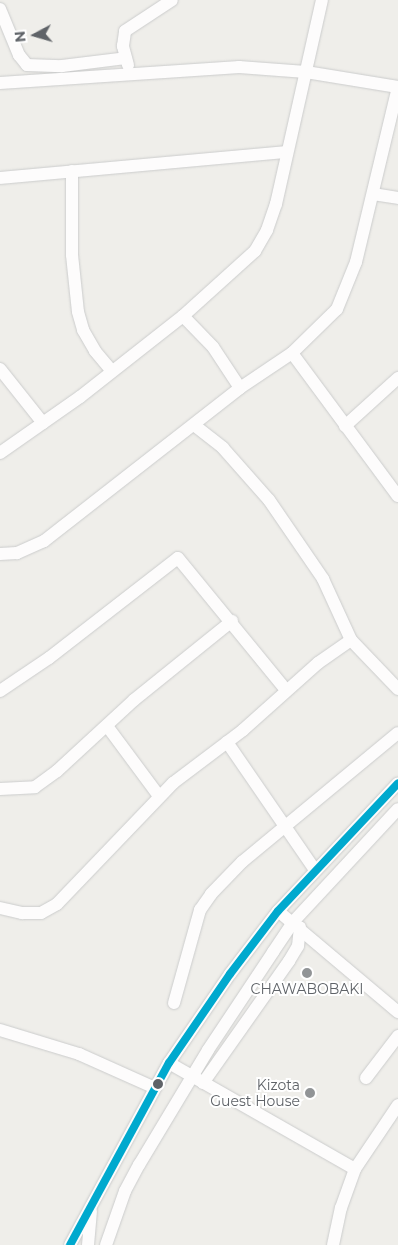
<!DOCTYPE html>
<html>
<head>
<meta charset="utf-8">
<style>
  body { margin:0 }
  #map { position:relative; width:398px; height:1245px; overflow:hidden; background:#efeeea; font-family:Montserrat,sans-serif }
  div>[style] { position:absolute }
  .roads { filter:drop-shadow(0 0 1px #cbcccc) drop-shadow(0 0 1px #cbcccc) }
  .minor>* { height:12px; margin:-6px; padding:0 6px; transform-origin:6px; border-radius:6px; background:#fdfcfc }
  .bus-1>* { height:8px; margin:-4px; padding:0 4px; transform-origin:4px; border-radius:4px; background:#00a9ce }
  .dots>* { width:14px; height:14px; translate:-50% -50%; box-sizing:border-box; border:2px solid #fff; border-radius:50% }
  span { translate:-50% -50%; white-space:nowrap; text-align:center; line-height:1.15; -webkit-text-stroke:4px #fff; paint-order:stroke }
  .poi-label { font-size:14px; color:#5f6368 }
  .right { translate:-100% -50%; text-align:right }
  .north { position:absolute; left:10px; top:10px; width:50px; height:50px; -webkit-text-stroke:4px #fff; paint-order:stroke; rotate:264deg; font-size:14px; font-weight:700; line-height:20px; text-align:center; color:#5f6368 }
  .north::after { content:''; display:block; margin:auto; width:18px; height:22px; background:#5f6368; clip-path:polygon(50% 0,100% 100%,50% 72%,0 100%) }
</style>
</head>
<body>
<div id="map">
  <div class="roads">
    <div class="minor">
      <i style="left:0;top:9px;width:50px;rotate:67.6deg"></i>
      <i style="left:19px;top:55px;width:13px;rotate:51deg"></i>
      <i style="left:27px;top:65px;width:35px;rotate:2deg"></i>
      <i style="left:62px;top:66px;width:64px;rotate:-7.1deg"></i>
      <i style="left:128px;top:65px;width:20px;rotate:-105deg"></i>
      <i style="left:123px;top:46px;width:15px;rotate:-82deg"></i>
      <i style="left:125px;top:31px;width:56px;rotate:-33.4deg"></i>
      <i style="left:0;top:83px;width:240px;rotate:-3.8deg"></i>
      <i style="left:239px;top:67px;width:67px;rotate:4.3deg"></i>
      <i style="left:306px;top:72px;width:93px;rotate:9.3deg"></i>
      <i style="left:398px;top:87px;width:180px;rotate:103.5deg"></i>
      <i style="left:356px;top:262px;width:51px;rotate:112deg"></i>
      <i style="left:337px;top:309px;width:63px;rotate:135.6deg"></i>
      <i style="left:292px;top:353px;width:63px;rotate:146.1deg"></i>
      <i style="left:240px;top:388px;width:249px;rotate:142deg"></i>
      <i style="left:44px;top:541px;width:30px;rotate:156deg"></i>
      <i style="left:17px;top:553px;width:17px;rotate:177deg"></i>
      <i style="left:72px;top:171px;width:84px;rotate:90deg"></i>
      <i style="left:72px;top:255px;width:57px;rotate:84deg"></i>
      <i style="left:78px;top:312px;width:19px;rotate:74deg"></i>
      <i style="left:83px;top:330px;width:24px;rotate:60deg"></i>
      <i style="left:95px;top:351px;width:26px;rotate:50deg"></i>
      <i style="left:0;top:178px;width:288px;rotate:-5.2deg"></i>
      <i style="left:373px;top:194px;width:25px;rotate:9deg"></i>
      <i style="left:183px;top:316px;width:43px;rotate:45.9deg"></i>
      <i style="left:213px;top:347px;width:49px;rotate:56.6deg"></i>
      <i style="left:292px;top:353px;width:178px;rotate:53.5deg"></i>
      <i style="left:0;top:369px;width:69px;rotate:51.5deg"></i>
      <i style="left:194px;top:425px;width:37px;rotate:38deg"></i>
      <i style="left:223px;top:448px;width:69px;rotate:48.5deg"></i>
      <i style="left:269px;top:500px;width:96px;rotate:55.6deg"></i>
      <i style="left:323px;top:579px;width:67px;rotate:65.3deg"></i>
      <i style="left:351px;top:640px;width:68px;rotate:46.2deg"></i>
      <i style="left:345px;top:426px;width:72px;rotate:-42.2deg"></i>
      <i style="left:0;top:453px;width:98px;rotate:-35deg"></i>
      <i style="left:80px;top:397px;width:131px;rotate:-38.2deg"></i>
      <i style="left:183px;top:316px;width:97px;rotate:-42.1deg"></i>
      <i style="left:255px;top:251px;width:24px;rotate:-60deg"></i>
      <i style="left:267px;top:230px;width:28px;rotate:-71deg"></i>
      <i style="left:276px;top:204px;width:209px;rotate:-77.3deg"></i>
      <i style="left:0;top:691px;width:59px;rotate:-34deg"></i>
      <i style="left:49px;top:658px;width:163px;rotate:-37.8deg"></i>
      <i style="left:178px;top:558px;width:171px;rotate:50.7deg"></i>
      <i style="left:107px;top:726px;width:87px;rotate:53.4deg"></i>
      <i style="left:227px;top:742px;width:155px;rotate:55.5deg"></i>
      <i style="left:0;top:789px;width:35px;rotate:-3deg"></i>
      <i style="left:35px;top:787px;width:27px;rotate:-36deg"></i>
      <i style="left:57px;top:771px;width:105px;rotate:-42.7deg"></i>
      <i style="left:134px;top:700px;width:126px;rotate:-38.9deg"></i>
      <i style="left:0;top:908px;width:23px;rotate:13deg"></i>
      <i style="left:22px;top:913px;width:19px"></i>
      <i style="left:41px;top:913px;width:18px;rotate:-29deg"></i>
      <i style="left:57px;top:904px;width:168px;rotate:-46.2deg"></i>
      <i style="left:173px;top:783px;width:88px;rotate:-37.1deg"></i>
      <i style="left:243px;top:730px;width:101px;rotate:-41.8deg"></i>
      <i style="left:318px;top:663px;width:40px;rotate:-34.9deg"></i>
      <i style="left:278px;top:911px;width:157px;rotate:40.1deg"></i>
      <i style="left:174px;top:1003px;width:97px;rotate:-74.4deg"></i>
      <i style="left:200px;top:910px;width:19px;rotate:-55deg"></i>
      <i style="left:211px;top:894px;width:45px;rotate:-45.9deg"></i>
      <i style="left:242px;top:862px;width:202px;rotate:-39.6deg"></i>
      <i style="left:0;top:1030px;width:83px;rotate:16.9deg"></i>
      <i style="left:79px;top:1054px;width:83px;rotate:24.1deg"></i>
      <i style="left:169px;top:1063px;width:214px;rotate:29.7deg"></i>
      <i style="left:366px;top:1078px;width:53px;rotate:-52.7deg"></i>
      <i style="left:203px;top:1083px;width:149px;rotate:-54.8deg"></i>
      <i style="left:289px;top:961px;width:17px;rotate:-59deg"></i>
      <i style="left:298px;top:946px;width:19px;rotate:-84deg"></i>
      <i style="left:70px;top:1245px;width:207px;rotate:-61.5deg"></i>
      <i style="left:169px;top:1063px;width:108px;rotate:-55.6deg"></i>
      <i style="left:230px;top:974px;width:79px;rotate:-52.7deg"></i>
      <i style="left:278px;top:911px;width:175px;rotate:-46.8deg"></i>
      <i style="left:88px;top:1245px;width:34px;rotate:-85deg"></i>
      <i style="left:106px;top:1245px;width:57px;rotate:-70.6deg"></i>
      <i style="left:125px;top:1191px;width:30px;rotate:-62deg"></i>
      <i style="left:139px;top:1165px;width:134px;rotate:-59deg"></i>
      <i style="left:208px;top:1050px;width:118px;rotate:-56.4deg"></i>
      <i style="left:273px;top:952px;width:36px;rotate:-56deg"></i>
      <i style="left:293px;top:922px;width:154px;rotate:-47.1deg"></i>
      <i style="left:333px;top:1245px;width:38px;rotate:-78deg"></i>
      <i style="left:341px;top:1208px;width:41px;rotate:-70.3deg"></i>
      <i style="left:355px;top:1169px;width:77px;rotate:-56.1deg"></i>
    </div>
  </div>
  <div class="bus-1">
    <i style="left:70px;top:1245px;width:207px;rotate:-61.5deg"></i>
    <i style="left:169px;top:1063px;width:108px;rotate:-55.6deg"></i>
    <i style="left:230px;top:974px;width:79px;rotate:-52.7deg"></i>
    <i style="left:278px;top:911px;width:175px;rotate:-46.8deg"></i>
  </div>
  <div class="dots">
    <i style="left:307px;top:973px;background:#919496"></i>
    <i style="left:158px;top:1084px;background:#5f6368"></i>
    <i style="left:310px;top:1093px;background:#919496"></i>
  </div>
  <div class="poi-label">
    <span style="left:307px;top:989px">CHAWABOBAKI</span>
    <span class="right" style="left:300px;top:1093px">Kizota<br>Guest House</span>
  </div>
  <div class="north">N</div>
</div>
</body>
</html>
